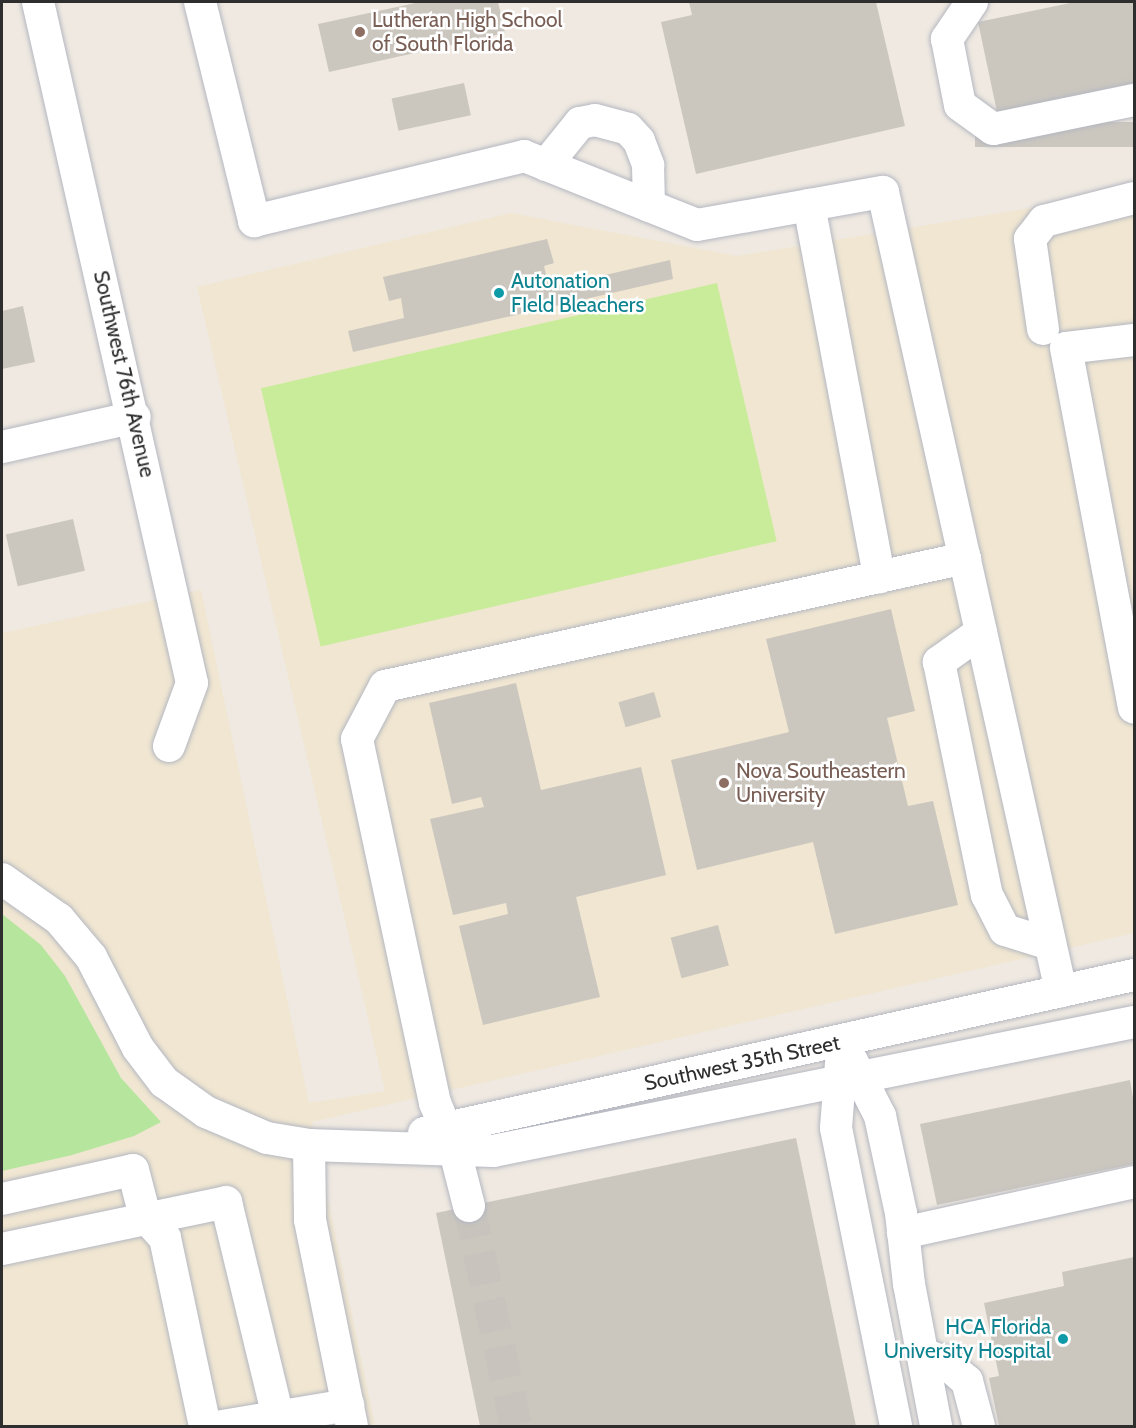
<!DOCTYPE html>
<html>
<head>
<meta charset="utf-8">
<style>
  body { margin:0 }
  #map { position:relative; width:1136px; height:1428px; overflow:hidden; background:#efe9e1; font-family:Cabin,sans-serif }
  div>[style] { position:absolute }
  .education>* { inset:0; background:#f0e6d1 }
  .green>* { inset:0; background:#b6e59e }
  .pitch>* { inset:0; background:#c9ec9a; transform-origin:0 0 }
  .building>* { inset:0; background:#cbc7bf; transform-origin:0 0 }
  .minor-tunnel>* { height:32px; margin-top:-16px; transform-origin:0; background:repeating-linear-gradient(90deg,#c8c4bd 0 32px,transparent 0 48px) }
  .roads { filter:drop-shadow(0 0 2px #b4b7c1) drop-shadow(0 0 2px #b4b7c1) }
  .minor>* { height:32px; margin:-16px; padding:0 16px; transform-origin:16px; border-radius:16px; background:#fff }
  .dots>* { width:16px; height:16px; translate:-50% -50%; box-sizing:border-box; border:3px solid #fff; border-radius:50% }
  span { translate:-50% -50%; white-space:nowrap; text-align:center; line-height:1.15; -webkit-text-stroke:5px #fff; paint-order:stroke }
  .education-label { font-size:21px; color:#785e54 }
  .left { translate:0 -50%; text-align:left }
  .culture-label { font-size:21px; color:#0d838f }
  .right { translate:-100% -50%; text-align:right }
  .street-label { font-size:21px; color:#2e2e2e }
  .frame { position:absolute; inset:0; border:3px solid #2e2e2e; pointer-events:none }
</style>
</head>
<body>
<div id="map">
  <div class="education">
    <i style="clip-path:polygon(1134px 191px,1134px 933px,312px 1122px,375px 1426px,2px 1426px,2px 633px,201px 590px,309px 1103px,385px 1091px,197px 287px,511px 213px,737px 256px)"></i>
  </div>
  <div class="green">
    <i style="clip-path:polygon(2px 914px,41px 945px,65px 976px,121px 1078px,161px 1122px,134px 1136px,72px 1155px,2px 1171px)"></i>
  </div>
  <div class="pitch">
    <i style="left:717px;top:283px;width:265px;height:468px;rotate:77deg"></i>
  </div>
  <div class="building">
    <i style="clip-path:polygon(420px 2px,498px 2px,505px 33px,329px 72px,318px 24px)"></i>
    <i style="clip-path:polygon(689px 2px,876px 2px,905px 126px,696px 174px,661px 22px,692px 15px)"></i>
    <i style="clip-path:polygon(1075px 2px,1134px 2px,1134px 83px,997px 112px,978px 22px)"></i>
    <i style="left:464px;top:83px;width:33px;height:74px;rotate:78deg"></i>
    <i style="left:1134px;top:122px;width:25px;height:159px;rotate:90deg"></i>
    <i style="clip-path:polygon(547px 239px,554px 263px,544px 266px,549px 288px,670px 260px,673px 279px,353px 352px,348px 331px,404px 318px,401px 298px,389px 301px,383px 277px)"></i>
    <i style="clip-path:polygon(23px 306px,35px 362px,2px 369px,2px 311px)"></i>
    <i style="left:73px;top:519px;width:53px;height:69px;rotate:77deg"></i>
    <i style="clip-path:polygon(891px 609px,915px 711px,887px 718px,908px 806px,933px 801px,958px 905px,835px 934px,813px 842px,697px 870px,671px 760px,789px 732px,766px 639px)"></i>
    <i style="clip-path:polygon(516px 683px,541px 790px,641px 767px,666px 875px,576px 897px,600px 997px,483px 1025px,459px 926px,508px 914px,506px 903px,453px 915px,430px 819px,484px 807px,481px 797px,452px 804px,429px 703px)"></i>
    <i style="left:654px;top:692px;width:26px;height:37px;rotate:74deg"></i>
    <i style="left:718px;top:925px;width:42px;height:49px;rotate:75deg"></i>
    <i style="clip-path:polygon(1130px 1080px,1134px 1104px,1134px 1164px,937px 1205px,920px 1124px)"></i>
    <i style="clip-path:polygon(796px 1138px,856px 1426px,480px 1426px,436px 1213px)"></i>
    <i style="clip-path:polygon(1134px 1257px,1134px 1426px,999px 1426px,989px 1378px,999px 1376px,984px 1303px,1064px 1286px,1062px 1272px)"></i>
  </div>
  <div class="minor-tunnel">
    <i style="left:469px;top:1206px;width:225px;rotate:77.9deg"></i>
  </div>
  <div class="roads">
    <div class="minor">
      <i style="left:38px;top:2px;width:698px;rotate:77.26deg"></i>
      <i style="left:192px;top:683px;width:67px;rotate:110.1deg"></i>
      <i style="left:200px;top:2px;width:226px;rotate:76.1deg"></i>
      <i style="left:254px;top:221px;width:278px;rotate:-13.5deg"></i>
      <i style="left:524px;top:156px;width:186px;rotate:21.7deg"></i>
      <i style="left:697px;top:225px;width:189px;rotate:-10.1deg"></i>
      <i style="left:883px;top:192px;width:819px;rotate:77.44deg"></i>
      <i style="left:972px;top:2px;width:45px;rotate:124deg"></i>
      <i style="left:947px;top:39px;width:67px;rotate:78.9deg"></i>
      <i style="left:960px;top:105px;width:41px;rotate:36deg"></i>
      <i style="left:993px;top:129px;width:144px;rotate:-11.6deg"></i>
      <i style="left:546px;top:165px;width:54px;rotate:-51deg"></i>
      <i style="left:580px;top:123px;width:15px;rotate:-11deg"></i>
      <i style="left:595px;top:120px;width:34px;rotate:15deg"></i>
      <i style="left:628px;top:129px;width:16px;rotate:47deg"></i>
      <i style="left:639px;top:141px;width:26px;rotate:69deg"></i>
      <i style="left:648px;top:165px;width:41px;rotate:88.6deg"></i>
      <i style="left:809px;top:205px;width:379px;rotate:79.3deg"></i>
      <i style="left:1043px;top:329px;width:91px;rotate:-98.2deg"></i>
      <i style="left:1030px;top:239px;width:23px;rotate:-52deg"></i>
      <i style="left:1044px;top:221px;width:93px;rotate:-14.3deg"></i>
      <i style="left:1134px;top:340px;width:68px;rotate:173.3deg"></i>
      <i style="left:1066px;top:348px;width:366px;rotate:79.3deg"></i>
      <i style="left:2px;top:447px;width:136px;rotate:-12.7deg"></i>
      <i style="left:981px;top:632px;width:52px;rotate:144.5deg"></i>
      <i style="left:939px;top:662px;width:238px;rotate:78.4deg"></i>
      <i style="left:987px;top:895px;width:39px;rotate:63deg"></i>
      <i style="left:1005px;top:930px;width:47px;rotate:17.3deg"></i>
      <i style="left:2px;top:879px;width:70px;rotate:35.1deg"></i>
      <i style="left:59px;top:919px;width:50px;rotate:49.9deg"></i>
      <i style="left:91px;top:957px;width:102px;rotate:62.7deg"></i>
      <i style="left:138px;top:1048px;width:43px;rotate:52.6deg"></i>
      <i style="left:164px;top:1082px;width:52px;rotate:35.5deg"></i>
      <i style="left:206px;top:1112px;width:66px;rotate:23.1deg"></i>
      <i style="left:267px;top:1138px;width:43px;rotate:9.5deg"></i>
      <i style="left:309px;top:1145px;width:184px;rotate:1.9deg"></i>
      <i style="left:493px;top:1151px;width:654px;rotate:-11.38deg"></i>
      <i style="left:852px;top:1061px;width:62px;rotate:63deg"></i>
      <i style="left:880px;top:1116px;width:99px;rotate:77.8deg"></i>
      <i style="left:901px;top:1213px;width:71px;rotate:83.6deg"></i>
      <i style="left:909px;top:1284px;width:145px;rotate:79.2deg"></i>
      <i style="left:841px;top:1063px;width:65px;rotate:94.4deg"></i>
      <i style="left:836px;top:1128px;width:304px;rotate:78.6deg"></i>
      <i style="left:424px;top:1133px;width:727px;rotate:-12.55deg"></i>
      <i style="left:309px;top:1145px;width:75px;rotate:89.2deg"></i>
      <i style="left:310px;top:1220px;width:210px;rotate:78.5deg"></i>
      <i style="left:2px;top:1199px;width:134px;rotate:-12.5deg"></i>
      <i style="left:133px;top:1170px;width:48px;rotate:75.4deg"></i>
      <i style="left:145px;top:1216px;width:30px;rotate:48deg"></i>
      <i style="left:165px;top:1238px;width:192px;rotate:78deg"></i>
      <i style="left:469px;top:1206px;width:57px;rotate:-104.3deg"></i>
      <i style="left:455px;top:1151px;width:52px;rotate:-112.6deg"></i>
      <i style="left:435px;top:1103px;width:372px;rotate:-102.1deg"></i>
      <i style="left:357px;top:739px;width:60px;rotate:-62.2deg"></i>
      <i style="left:385px;top:686px;width:594px;rotate:-12.45deg"></i>
      <i style="left:903px;top:1233px;width:237px;rotate:-12.4deg"></i>
      <i style="left:2px;top:1249px;width:229px;rotate:-11.8deg"></i>
      <i style="left:226px;top:1202px;width:221px;rotate:76.4deg"></i>
      <i style="left:923px;top:1354px;width:25px;rotate:21deg"></i>
      <i style="left:946px;top:1363px;width:28px;rotate:41deg"></i>
      <i style="left:967px;top:1381px;width:47px;rotate:75.1deg"></i>
      <i style="left:223px;top:1426px;width:127px;rotate:-9.5deg"></i>
    </div>
  </div>
  <div class="dots">
    <i style="left:360px;top:32px;background:#8d6e63"></i>
    <i style="left:499px;top:293px;background:#0f9aa8"></i>
    <i style="left:724px;top:783px;background:#8d6e63"></i>
    <i style="left:1063px;top:1339px;background:#0f9aa8"></i>
  </div>
  <div class="education-label">
    <span class="left" style="left:372px;top:32px">Lutheran High School<br>of South Florida</span>
    <span class="left" style="left:736px;top:783px">Nova Southeastern<br>University</span>
  </div>
  <div class="culture-label">
    <span class="left" style="left:511px;top:293px">Autonation<br>FIeld Bleachers</span>
    <span class="right" style="left:1051px;top:1339px">HCA Florida<br>University Hospital</span>
  </div>
  <div class="street-label">
    <span style="left:124px;top:374px;rotate:77deg">Southwest 76th Avenue</span>
    <span style="left:742px;top:1063px;rotate:-12deg">Southwest 35th Street</span>
  </div>
  <div class="frame"></div>
</div>
</body>
</html>
